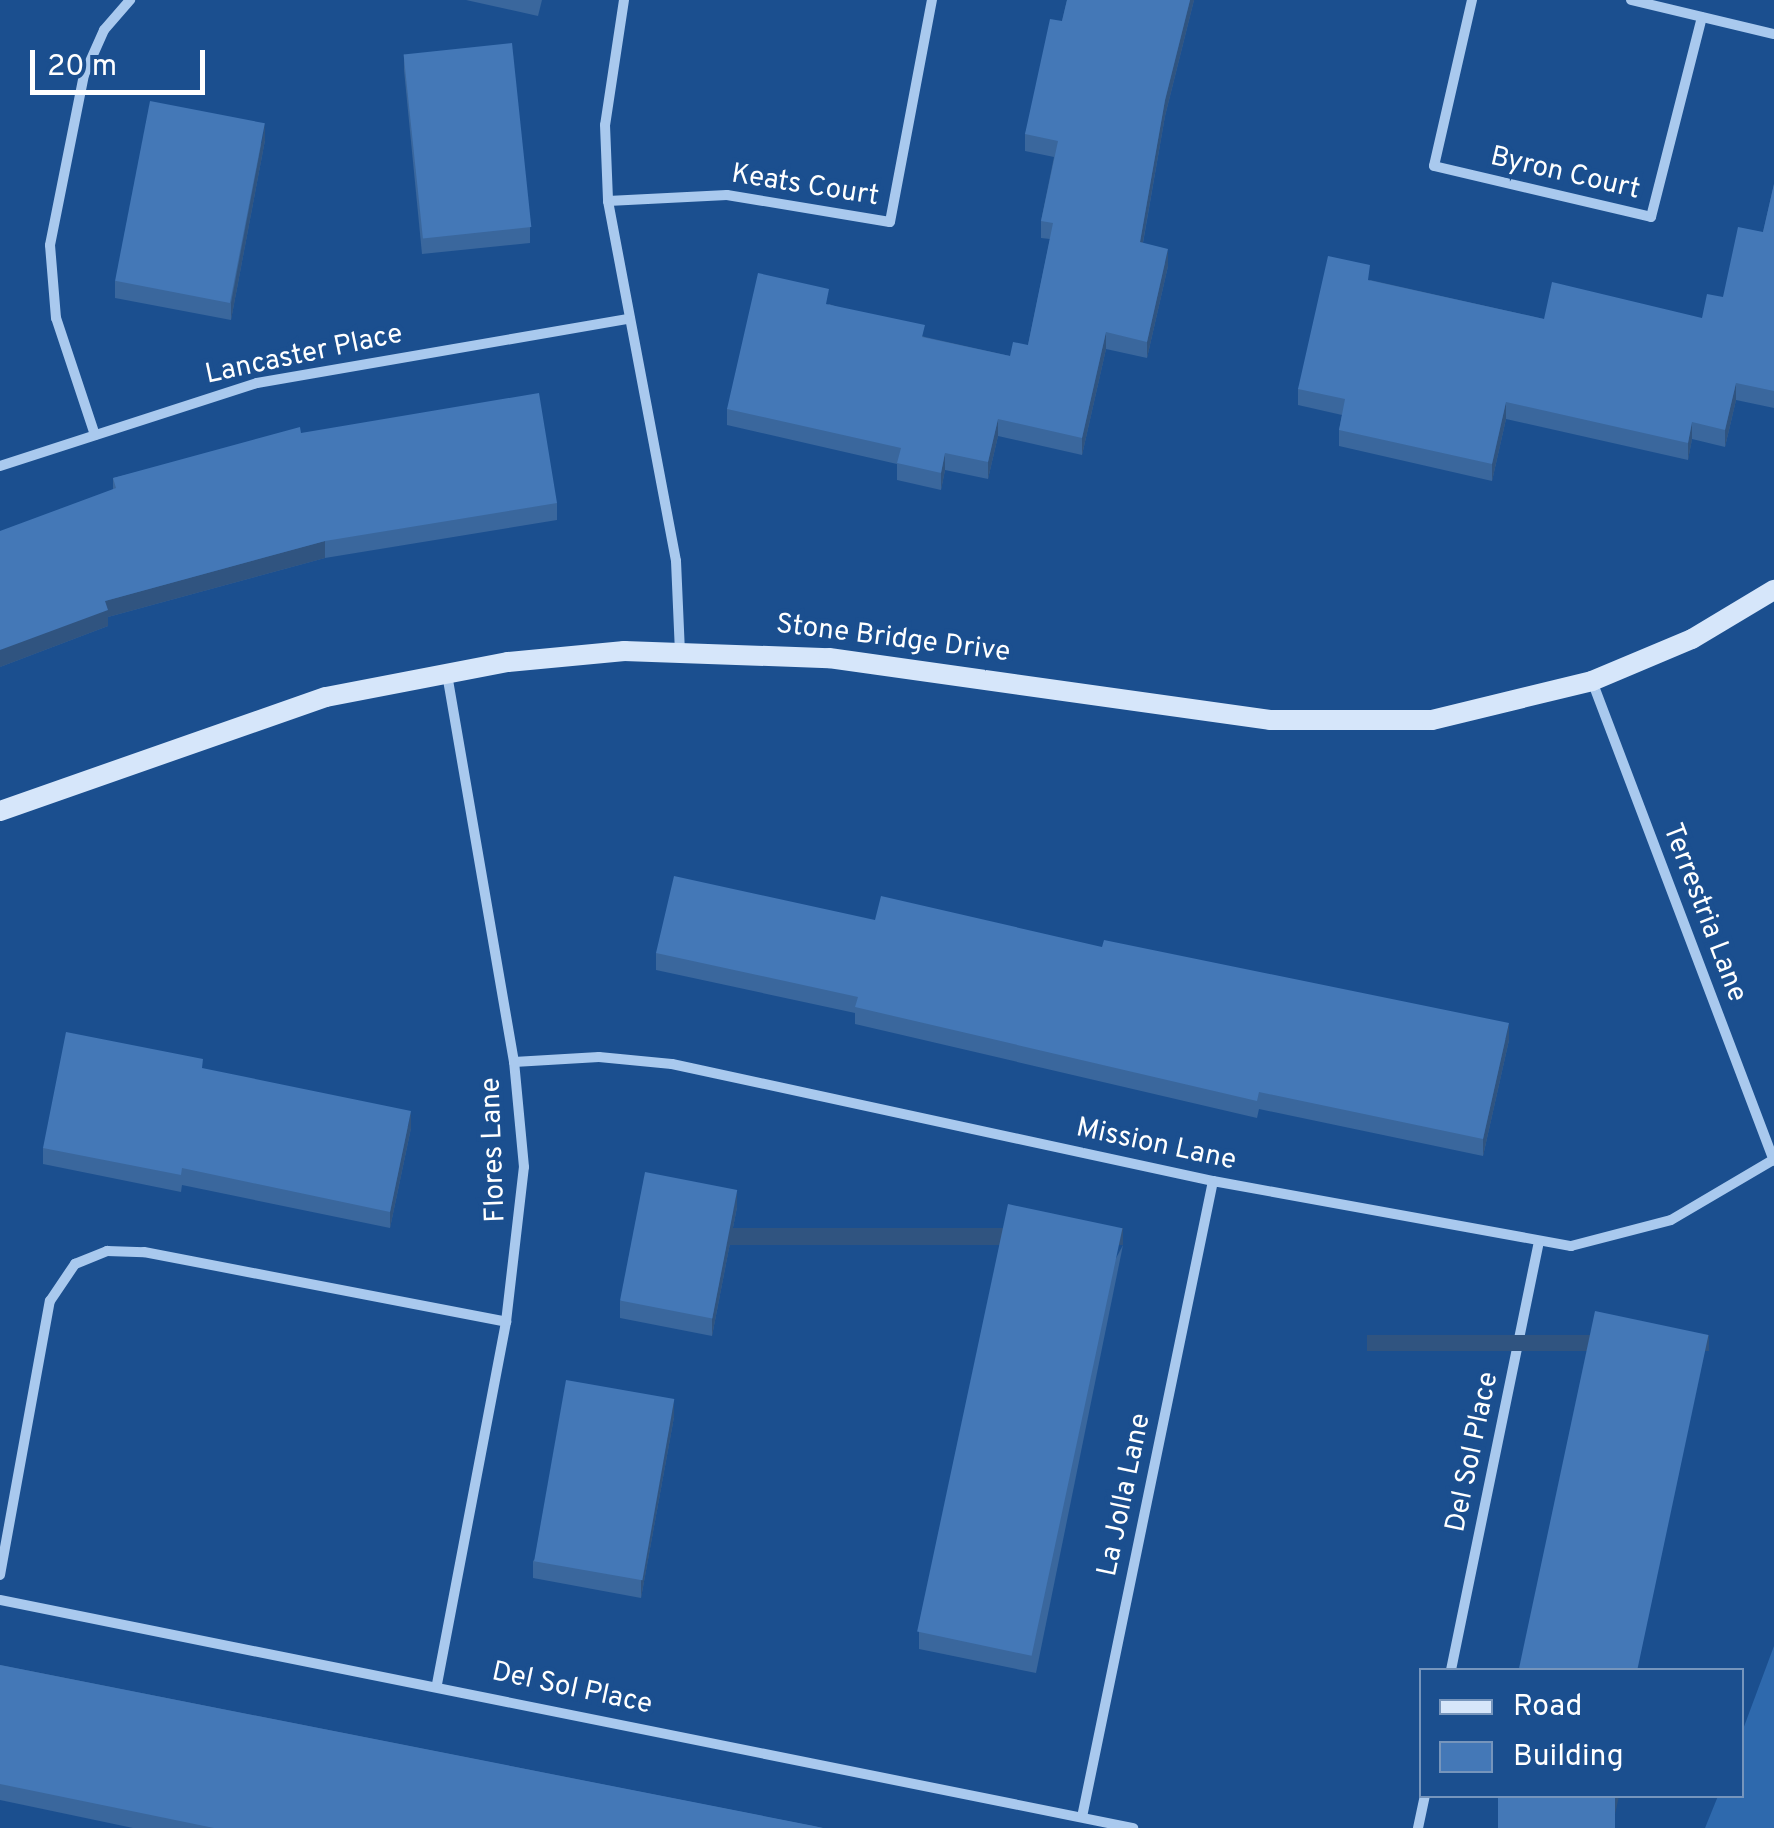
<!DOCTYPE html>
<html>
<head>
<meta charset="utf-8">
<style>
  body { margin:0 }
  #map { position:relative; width:1774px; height:1828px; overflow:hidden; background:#1b4f8f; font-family:Overpass,sans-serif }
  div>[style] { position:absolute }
  .green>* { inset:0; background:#2e69ad }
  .street>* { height:10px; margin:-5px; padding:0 5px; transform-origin:5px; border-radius:5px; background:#a9c9ee }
  .secondary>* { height:20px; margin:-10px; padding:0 10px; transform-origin:10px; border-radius:10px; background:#d6e6fa }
  .wall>* { inset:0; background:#3a679d }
  .shaded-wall>* { inset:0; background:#305480; transform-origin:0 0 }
  .building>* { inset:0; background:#4478b7; transform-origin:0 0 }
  span { translate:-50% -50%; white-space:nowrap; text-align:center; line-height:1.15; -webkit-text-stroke:9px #1b4f8f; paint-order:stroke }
  .street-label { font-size:28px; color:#fff }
  .legend { position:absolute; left:1419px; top:1668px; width:325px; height:130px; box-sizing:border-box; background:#1b4f8f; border:2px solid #7695bc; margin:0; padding:12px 18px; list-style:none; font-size:30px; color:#fff }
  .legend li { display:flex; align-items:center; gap:20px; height:50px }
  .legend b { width:50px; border:2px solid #7695bc }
  .scale { position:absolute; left:30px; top:50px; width:175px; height:45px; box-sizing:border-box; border:5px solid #fff; border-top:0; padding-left:12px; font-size:30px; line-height:35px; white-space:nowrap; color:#fff; -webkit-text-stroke:8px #1b4f8f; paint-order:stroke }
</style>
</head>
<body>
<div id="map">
  <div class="green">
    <i style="clip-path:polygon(1774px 1646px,1774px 1828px,1705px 1828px,1718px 1796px,1742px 1796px,1742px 1732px)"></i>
  </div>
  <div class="street">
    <i style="left:624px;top:0;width:126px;rotate:98.6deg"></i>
    <i style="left:605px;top:125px;width:76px;rotate:87.7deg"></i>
    <i style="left:608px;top:201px;width:366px;rotate:79.3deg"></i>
    <i style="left:676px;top:561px;width:90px;rotate:87.5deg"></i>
    <i style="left:1472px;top:0;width:170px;rotate:102.9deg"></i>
    <i style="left:1434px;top:166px;width:223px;rotate:13.2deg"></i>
    <i style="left:1651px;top:217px;width:206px;rotate:-75.7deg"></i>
    <i style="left:1631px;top:0;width:147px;rotate:13.4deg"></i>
    <i style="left:608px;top:201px;width:119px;rotate:-2.9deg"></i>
    <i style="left:727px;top:195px;width:165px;rotate:9.4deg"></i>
    <i style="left:890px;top:222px;width:226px;rotate:-79.3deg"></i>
    <i style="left:95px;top:435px;width:123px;rotate:-108.4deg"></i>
    <i style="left:56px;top:318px;width:73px;rotate:-94.7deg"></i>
    <i style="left:50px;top:245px;width:173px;rotate:-78.7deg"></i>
    <i style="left:84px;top:75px;width:49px;rotate:-66deg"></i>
    <i style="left:104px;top:30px;width:40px;rotate:-49deg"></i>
    <i style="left:0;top:466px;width:270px;rotate:-17.9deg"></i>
    <i style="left:257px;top:383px;width:375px;rotate:-9.8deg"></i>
    <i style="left:1592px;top:681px;width:513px;rotate:69.23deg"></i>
    <i style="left:514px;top:1062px;width:85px;rotate:-3.4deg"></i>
    <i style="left:599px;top:1057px;width:73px;rotate:5.5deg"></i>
    <i style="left:672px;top:1064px;width:554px;rotate:12.2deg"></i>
    <i style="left:1213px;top:1181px;width:364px;rotate:10.3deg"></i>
    <i style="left:1571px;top:1246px;width:103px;rotate:-14.6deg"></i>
    <i style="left:1671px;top:1220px;width:118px;rotate:-30.5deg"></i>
    <i style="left:0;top:1575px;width:279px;rotate:-79.7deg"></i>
    <i style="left:50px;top:1301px;width:45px;rotate:-56deg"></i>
    <i style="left:75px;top:1264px;width:35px;rotate:-22deg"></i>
    <i style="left:107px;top:1251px;width:37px;rotate:2deg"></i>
    <i style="left:144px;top:1252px;width:369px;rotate:10.9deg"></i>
    <i style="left:0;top:1600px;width:1156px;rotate:11.38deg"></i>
    <i style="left:1451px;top:1670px;width:436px;rotate:-78.4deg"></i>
    <i style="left:437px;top:1684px;width:369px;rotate:-79.2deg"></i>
    <i style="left:506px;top:1322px;width:156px;rotate:-83.4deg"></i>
    <i style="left:524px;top:1167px;width:105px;rotate:-95.4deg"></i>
    <i style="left:514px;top:1062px;width:395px;rotate:-99.8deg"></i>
    <i style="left:1082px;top:1817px;width:649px;rotate:-78.36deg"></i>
    <i style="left:1418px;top:1828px;width:33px;rotate:-78deg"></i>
  </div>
  <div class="secondary">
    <i style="left:0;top:811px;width:345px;rotate:-19.3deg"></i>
    <i style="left:326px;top:697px;width:185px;rotate:-10.9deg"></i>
    <i style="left:508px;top:662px;width:117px;rotate:-5.4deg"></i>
    <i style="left:624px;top:651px;width:205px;rotate:2deg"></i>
    <i style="left:829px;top:658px;width:445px;rotate:8deg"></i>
    <i style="left:1270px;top:720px;width:162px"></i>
    <i style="left:1432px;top:720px;width:165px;rotate:-13.7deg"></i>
    <i style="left:1592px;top:681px;width:108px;rotate:-22.8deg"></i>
    <i style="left:1692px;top:639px;width:96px;rotate:-30.9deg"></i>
  </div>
  <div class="wall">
    <i style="clip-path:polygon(466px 0,542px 0,538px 16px)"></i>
    <i style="clip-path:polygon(1067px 0,1194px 0,1165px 116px,1143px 243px,1168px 266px,1147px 358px,1106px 349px,1082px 455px,998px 436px,988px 479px,945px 470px,941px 490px,897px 480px,897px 464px,727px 425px,727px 409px,829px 304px,925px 337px,1010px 356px,1028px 345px,1050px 239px,1041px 238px,1041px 221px,1054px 157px,1025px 151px,1025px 134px,1062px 21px)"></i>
    <i style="clip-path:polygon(404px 54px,530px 227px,530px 243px,422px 254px,404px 70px)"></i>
    <i style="clip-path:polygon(265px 140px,231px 320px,115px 298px,115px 281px)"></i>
    <i style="clip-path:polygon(1774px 184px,1774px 408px,1736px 400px,1725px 447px,1692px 439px,1688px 460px,1506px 419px,1492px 481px,1339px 446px,1339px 430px,1342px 415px,1298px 405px,1298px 389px,1370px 280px,1544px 319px,1702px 318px,1723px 297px,1763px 232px)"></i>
    <i style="clip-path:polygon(301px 433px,557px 503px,557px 520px,325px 558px,108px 617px,108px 626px,0 667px,113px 489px,113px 478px)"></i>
    <i style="clip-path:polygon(875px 920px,1509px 1040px,1483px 1156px,1259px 1109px,1257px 1118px,855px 1024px,855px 1013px,656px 970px,656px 953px)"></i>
    <i style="clip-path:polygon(203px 1069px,411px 1128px,390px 1228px,182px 1185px,181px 1192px,43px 1164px,43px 1148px)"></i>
    <i style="clip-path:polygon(737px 1207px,712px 1336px,620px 1318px,620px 1301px)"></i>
    <i style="clip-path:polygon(1123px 1245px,1036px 1673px,919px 1649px,919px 1632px)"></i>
    <i style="clip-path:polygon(674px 1417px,641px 1598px,533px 1578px,533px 1561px)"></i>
    <i style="clip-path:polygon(0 1665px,823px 1828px,133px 1828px,0 1800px)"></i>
  </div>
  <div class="shaded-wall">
    <i style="clip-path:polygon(1190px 0,1194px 0,1165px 116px,1140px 259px,1140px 242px,1165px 100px)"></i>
    <i style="clip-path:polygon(265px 124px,265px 140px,231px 320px,231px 303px)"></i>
    <i style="clip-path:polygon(1168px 249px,1168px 266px,1147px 358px,1147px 342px)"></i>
    <i style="clip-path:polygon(1106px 332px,1106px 349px,1082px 455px,1082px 438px)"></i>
    <i style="clip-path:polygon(1736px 383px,1736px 400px,1725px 447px,1725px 430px)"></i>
    <i style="clip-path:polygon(1506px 402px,1506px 419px,1492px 481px,1492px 464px)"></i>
    <i style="clip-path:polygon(998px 419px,998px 436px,988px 479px,988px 462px)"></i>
    <i style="clip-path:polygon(1692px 422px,1692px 439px,1688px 460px,1688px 443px)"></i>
    <i style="clip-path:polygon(945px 453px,945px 470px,941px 490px,941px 473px)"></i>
    <i style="clip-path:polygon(325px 541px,325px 558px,108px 617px,108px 626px,0 667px,0 650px,105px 601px)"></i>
    <i style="clip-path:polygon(1509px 1023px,1509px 1040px,1483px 1156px,1483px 1139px)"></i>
    <i style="clip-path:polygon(411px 1111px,411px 1128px,390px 1228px,390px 1212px)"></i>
    <i style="clip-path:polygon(737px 1190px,737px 1207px,712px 1336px,712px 1319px)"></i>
    <i style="left:1123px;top:1228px;width:17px;height:437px;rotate:90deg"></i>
    <i style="left:1709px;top:1335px;width:16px;height:342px;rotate:90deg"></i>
    <i style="clip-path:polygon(674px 1400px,674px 1417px,641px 1598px,641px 1581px)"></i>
    <i style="clip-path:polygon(1615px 1796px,1619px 1796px,1612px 1828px,1609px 1828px)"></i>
  </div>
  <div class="building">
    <i style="clip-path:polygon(1067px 0,1190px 0,1165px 100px,1140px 242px,1168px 249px,1147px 342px,1106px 332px,1082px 438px,998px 419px,988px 462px,945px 453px,941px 473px,897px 463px,901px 448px,727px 409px,758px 273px,829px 289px,826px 304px,925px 325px,922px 337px,1010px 356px,1013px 342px,1028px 345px,1053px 223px,1041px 221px,1058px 141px,1025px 134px,1050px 19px,1062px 21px)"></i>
    <i style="left:512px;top:43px;width:185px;height:109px;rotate:84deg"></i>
    <i style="left:150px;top:101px;width:117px;height:183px;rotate:11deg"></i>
    <i style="clip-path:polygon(1774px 184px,1774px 391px,1736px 383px,1725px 430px,1692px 422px,1688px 443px,1506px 402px,1492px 464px,1339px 430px,1345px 399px,1298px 389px,1328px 256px,1370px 265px,1368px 280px,1544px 319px,1552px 282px,1702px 318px,1707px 294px,1723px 297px,1738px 227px,1763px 232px)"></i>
    <i style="clip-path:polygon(539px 393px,557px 503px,325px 541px,105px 601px,108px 610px,0 650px,0 531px,116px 488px,113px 478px,300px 427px,301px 433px)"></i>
    <i style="clip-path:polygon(674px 876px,875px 920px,881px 896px,1102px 947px,1104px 940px,1509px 1023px,1483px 1139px,1259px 1092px,1257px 1101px,855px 1007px,858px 997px,656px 953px)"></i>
    <i style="clip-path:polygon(66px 1032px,203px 1059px,202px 1068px,411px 1111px,390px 1212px,182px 1168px,181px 1175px,43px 1148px)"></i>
    <i style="left:645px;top:1172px;width:94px;height:131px;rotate:11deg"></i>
    <i style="left:1008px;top:1204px;width:117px;height:437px;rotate:12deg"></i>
    <i style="left:1595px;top:1311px;width:116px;height:366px;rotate:12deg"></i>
    <i style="left:566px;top:1380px;width:110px;height:184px;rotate:10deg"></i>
    <i style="clip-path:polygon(0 1665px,814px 1826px,823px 1828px,214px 1828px,0 1784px)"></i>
    <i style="left:1498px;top:1796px;width:117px;height:33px"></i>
  </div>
  <div class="street-label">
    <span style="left:1565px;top:174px;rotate:13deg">Byron Court</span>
    <span style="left:805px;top:186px;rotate:9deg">Keats Court</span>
    <span style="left:304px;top:355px;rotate:-12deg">Lancaster Place</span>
    <span style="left:893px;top:639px;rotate:7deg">Stone Bridge Drive</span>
    <span style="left:1704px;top:913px;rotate:69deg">Terrestria Lane</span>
    <span style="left:1156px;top:1145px;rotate:12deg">Mission Lane</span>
    <span style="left:494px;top:1150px;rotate:-92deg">Flores Lane</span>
    <span style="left:1473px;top:1452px;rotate:-78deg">Del Sol Place</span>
    <span style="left:1125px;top:1495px;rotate:-78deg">La Jolla Lane</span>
    <span style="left:572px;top:1689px;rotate:12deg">Del Sol Place</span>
  </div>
  <ul class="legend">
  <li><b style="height:12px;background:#d6e6fa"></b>Road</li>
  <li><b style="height:28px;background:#4478b7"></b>Building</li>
  </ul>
  <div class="scale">20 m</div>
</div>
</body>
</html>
